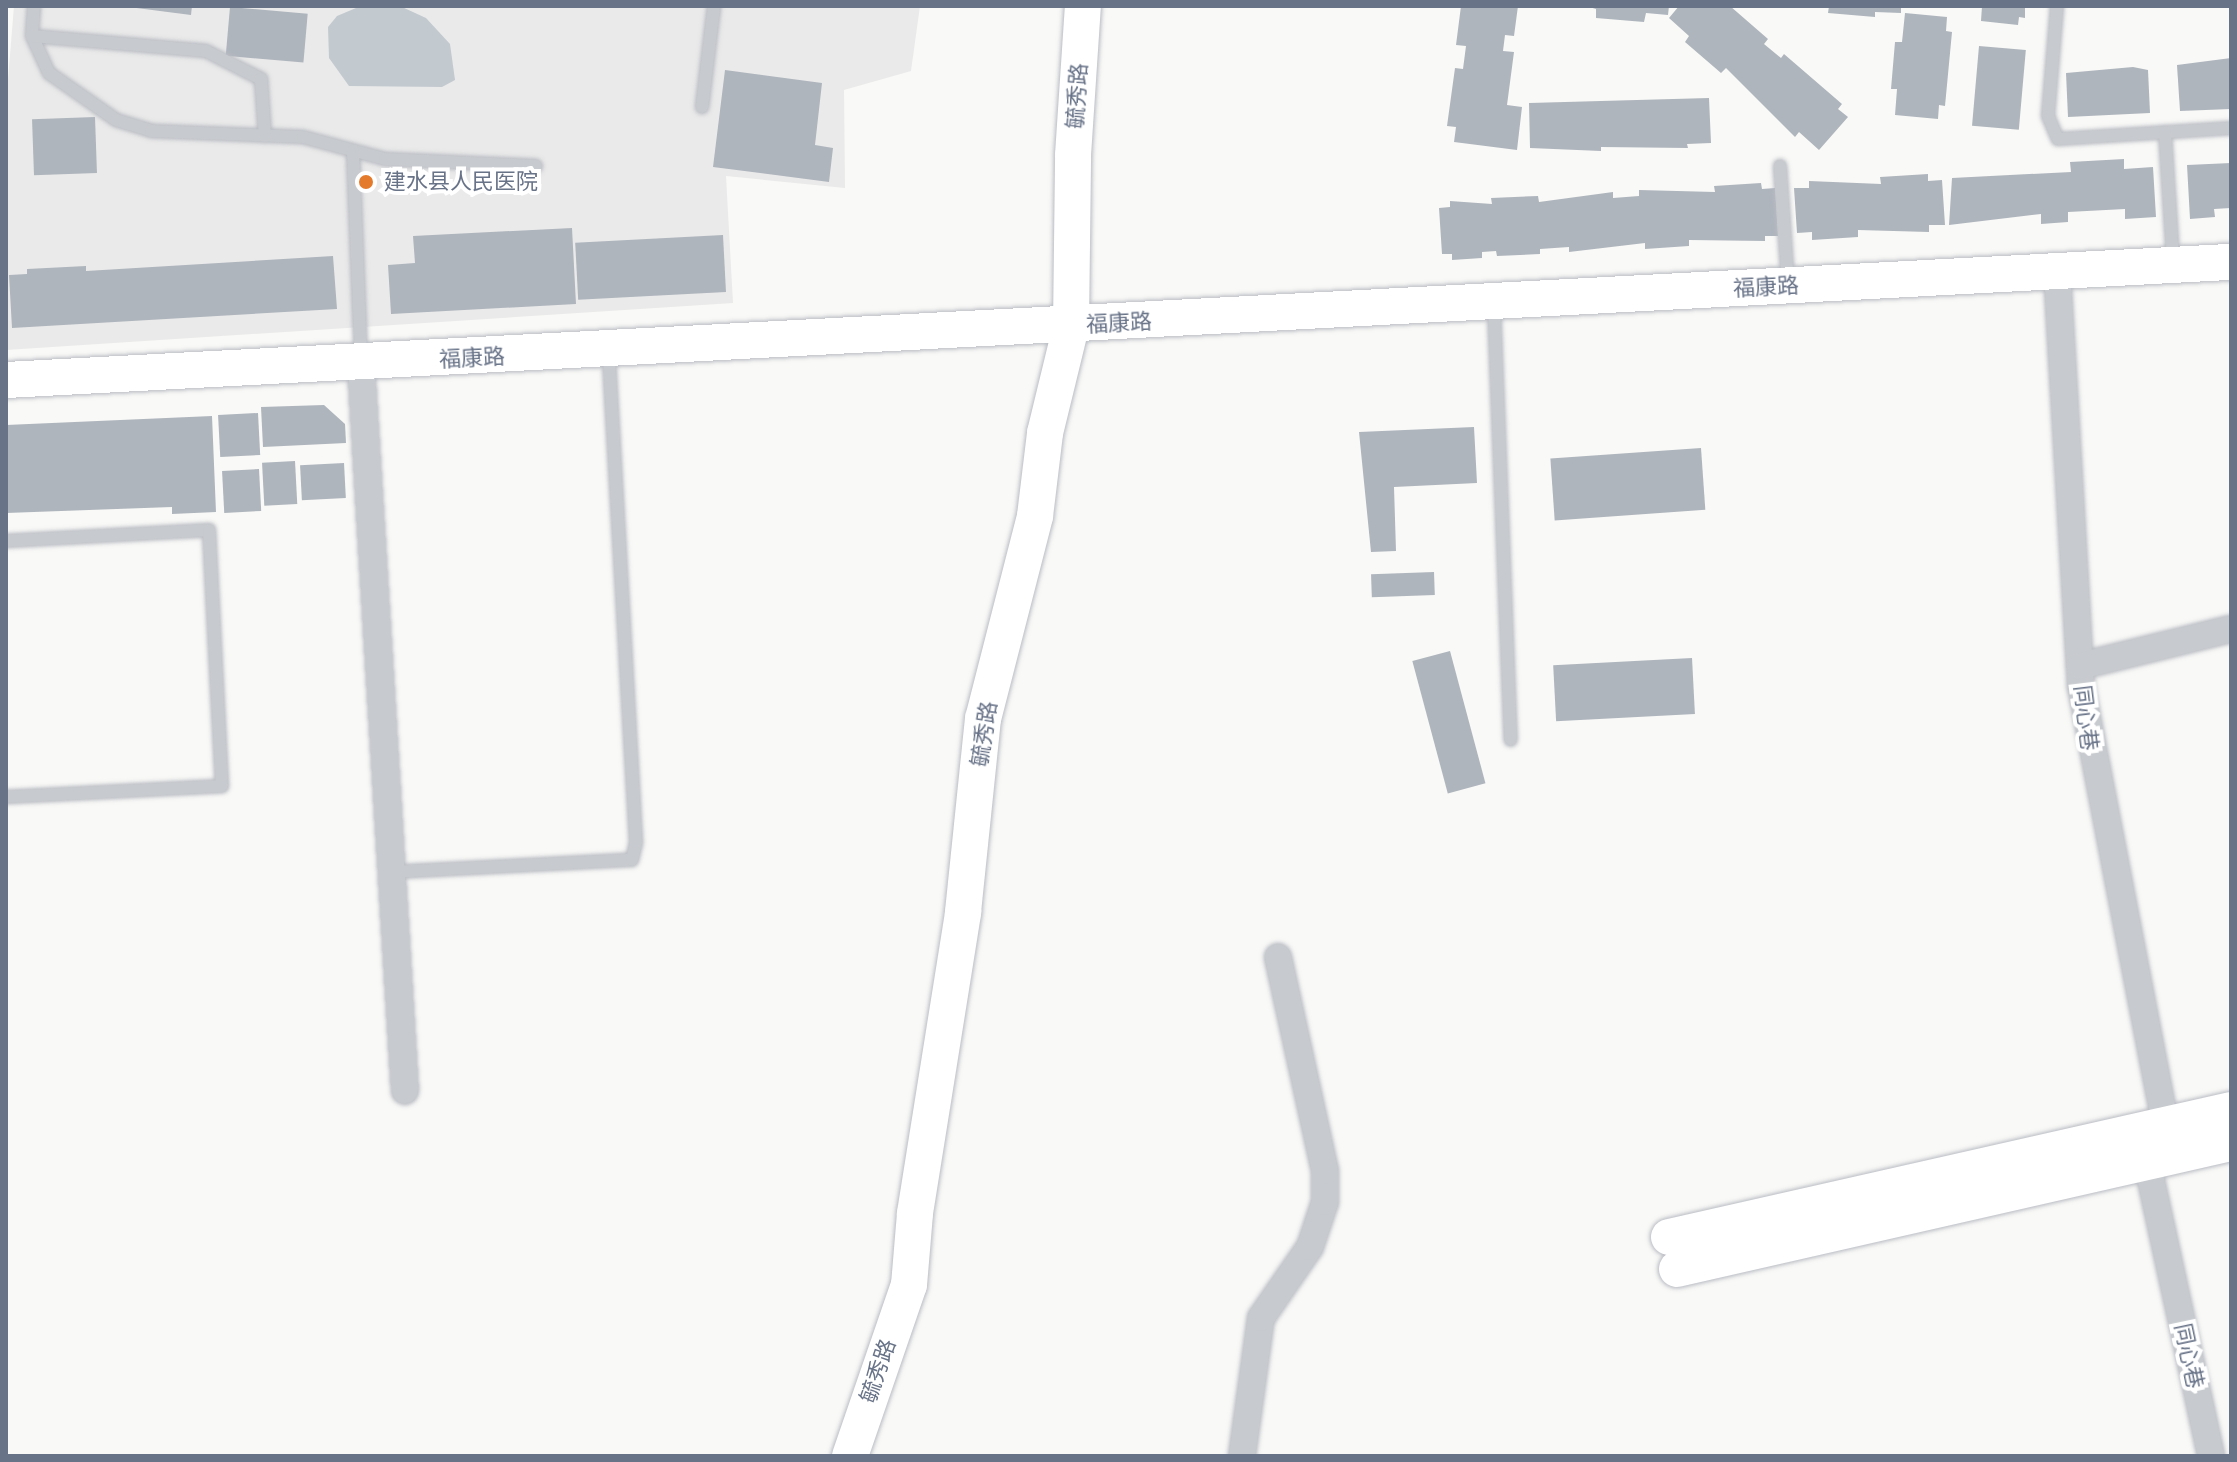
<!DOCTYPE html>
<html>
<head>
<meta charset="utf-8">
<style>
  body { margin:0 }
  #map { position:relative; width:2237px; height:1462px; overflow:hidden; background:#f9f9f7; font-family:"DejaVu Sans","Noto Sans SC",sans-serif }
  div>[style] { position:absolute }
  .built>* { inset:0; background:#eaeaea }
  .water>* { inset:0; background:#c2c9cf }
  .building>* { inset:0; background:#afb5bd; transform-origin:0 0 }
  .roads { filter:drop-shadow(0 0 2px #b9bcc3) drop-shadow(0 0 2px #b9bcc3) }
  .lane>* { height:12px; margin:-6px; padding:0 6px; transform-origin:6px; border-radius:6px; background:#c7cace }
  .street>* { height:26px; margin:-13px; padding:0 13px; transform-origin:13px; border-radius:13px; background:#c7cace }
  .secondary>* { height:36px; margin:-18px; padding:0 18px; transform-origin:18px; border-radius:18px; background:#fff }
  .dots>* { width:22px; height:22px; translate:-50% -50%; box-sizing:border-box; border:4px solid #fff; border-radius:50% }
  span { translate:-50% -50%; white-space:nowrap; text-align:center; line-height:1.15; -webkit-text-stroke:8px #fff; paint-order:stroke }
  .street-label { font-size:22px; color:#687388 }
  .poi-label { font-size:22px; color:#687388 }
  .left { translate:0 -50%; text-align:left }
  .frame { position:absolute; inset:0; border:8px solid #687388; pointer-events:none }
</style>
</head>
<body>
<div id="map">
  <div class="built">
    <i style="clip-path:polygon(14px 6px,920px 6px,911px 71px,844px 90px,845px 188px,726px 176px,733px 303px,6px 350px,6px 104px)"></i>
  </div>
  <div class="water">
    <i style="clip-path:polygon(402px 7px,426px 18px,450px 44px,455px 80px,442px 87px,349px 86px,329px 58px,328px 27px,337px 16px,356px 8px)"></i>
  </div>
  <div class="building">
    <i style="clip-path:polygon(121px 6px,192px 6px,191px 15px)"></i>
    <i style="clip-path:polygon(1461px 6px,1518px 6px,1514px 36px,1505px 35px,1503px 51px,1514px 52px,1507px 105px,1522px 107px,1517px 150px,1454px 142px,1456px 127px,1447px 126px,1455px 68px,1463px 69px,1466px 46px,1456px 45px)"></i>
    <i style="clip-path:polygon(1586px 6px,1669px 6px,1668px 15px,1646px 13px,1644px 22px,1596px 18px,1596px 9px)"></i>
    <i style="clip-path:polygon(1679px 6px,1730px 6px,1768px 39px,1764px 44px,1781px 58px,1784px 54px,1842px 104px,1838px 109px,1848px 117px,1819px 150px,1799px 132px,1795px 137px,1726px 68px,1721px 73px,1685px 42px,1689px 36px,1669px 18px)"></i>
    <i style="clip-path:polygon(1829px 6px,1901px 6px,1901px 13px,1875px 12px,1875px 17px,1828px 13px)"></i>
    <i style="clip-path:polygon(1982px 6px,2025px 6px,2025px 18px,2019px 17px,2018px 25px,1981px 21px)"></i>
    <i style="left:230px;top:7px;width:78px;height:49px;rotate:5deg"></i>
    <i style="clip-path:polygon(1905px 13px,1947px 17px,1946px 31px,1952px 32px,1945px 106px,1939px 105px,1938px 119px,1895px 115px,1897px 89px,1891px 89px,1895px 42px,1902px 42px)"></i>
    <i style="left:1979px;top:46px;width:47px;height:80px;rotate:5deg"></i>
    <i style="clip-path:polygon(2231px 58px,2231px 109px,2180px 111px,2177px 65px)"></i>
    <i style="clip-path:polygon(2133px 67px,2148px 70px,2150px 113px,2068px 117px,2066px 73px)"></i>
    <i style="clip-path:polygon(725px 70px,822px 83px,815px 145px,833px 148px,829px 182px,713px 167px)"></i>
    <i style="clip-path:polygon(1709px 98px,1711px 143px,1687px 144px,1688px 148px,1601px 147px,1601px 151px,1530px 148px,1529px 103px)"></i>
    <i style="left:95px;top:117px;width:56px;height:63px;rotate:88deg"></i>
    <i style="clip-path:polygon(2124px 159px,2124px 169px,2153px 167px,2156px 217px,2125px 219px,2125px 209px,2068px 212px,2068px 222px,2041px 224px,2041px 214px,1949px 225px,1952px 178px,2071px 172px,2070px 162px)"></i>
    <i style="clip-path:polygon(2231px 163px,2231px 208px,2214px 209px,2215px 217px,2190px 219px,2187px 165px)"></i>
    <i style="clip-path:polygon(1928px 174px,1928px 181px,1942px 180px,1945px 225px,1929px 225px,1929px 232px,1858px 230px,1858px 237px,1812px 240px,1812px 232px,1797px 233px,1794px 188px,1809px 188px,1809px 181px,1881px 184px,1880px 177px)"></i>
    <i style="clip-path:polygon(1761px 183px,1762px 189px,1775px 188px,1778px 236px,1765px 236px,1765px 241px,1689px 240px,1689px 246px,1645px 249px,1645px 243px,1569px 252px,1569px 247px,1540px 249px,1540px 254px,1497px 256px,1496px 251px,1482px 252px,1482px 258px,1452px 260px,1452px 254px,1442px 254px,1439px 208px,1450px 207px,1450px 201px,1492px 204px,1491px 198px,1538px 196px,1539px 202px,1613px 192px,1613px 198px,1639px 196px,1639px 190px,1715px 192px,1714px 186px)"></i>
    <i style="clip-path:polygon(572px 228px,576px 304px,391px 314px,388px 265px,415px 263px,413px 236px)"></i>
    <i style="left:723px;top:235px;width:57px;height:148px;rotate:87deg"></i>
    <i style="clip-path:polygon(333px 256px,337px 309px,12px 328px,9px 275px,27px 274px,27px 269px,86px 266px,86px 271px)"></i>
    <i style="clip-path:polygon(324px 405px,345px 424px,346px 443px,263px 447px,261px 407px)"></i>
    <i style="left:258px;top:413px;width:42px;height:40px;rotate:87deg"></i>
    <i style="clip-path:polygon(212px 416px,216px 512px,172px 514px,172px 507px,6px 513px,6px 425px)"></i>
    <i style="clip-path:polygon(1474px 427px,1477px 483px,1394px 487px,1396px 551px,1371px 552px,1359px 432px)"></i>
    <i style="left:1701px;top:448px;width:62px;height:151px;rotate:86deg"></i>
    <i style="left:295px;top:461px;width:43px;height:33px;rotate:87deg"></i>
    <i style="left:344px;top:463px;width:35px;height:44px;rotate:87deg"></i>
    <i style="left:259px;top:469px;width:42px;height:37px;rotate:87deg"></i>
    <i style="left:1434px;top:572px;width:23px;height:63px;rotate:88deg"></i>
    <i style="left:1450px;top:651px;width:137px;height:39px;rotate:75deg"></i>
    <i style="left:1692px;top:658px;width:56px;height:139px;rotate:87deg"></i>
  </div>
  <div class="roads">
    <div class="lane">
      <i style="left:34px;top:6px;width:30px;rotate:94deg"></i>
      <i style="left:32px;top:36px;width:41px;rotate:65.3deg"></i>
      <i style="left:49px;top:73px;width:82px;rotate:35deg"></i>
      <i style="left:116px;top:120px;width:37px;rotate:17deg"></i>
      <i style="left:151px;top:131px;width:152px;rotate:2.3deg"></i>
      <i style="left:303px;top:137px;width:85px;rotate:15deg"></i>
      <i style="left:385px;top:159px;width:151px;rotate:2.7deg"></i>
      <i style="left:2057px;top:6px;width:110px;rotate:94.7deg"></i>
      <i style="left:2048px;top:116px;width:25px;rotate:67deg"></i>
      <i style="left:2058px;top:139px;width:173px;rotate:-3.6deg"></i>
      <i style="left:32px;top:36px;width:175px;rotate:4.9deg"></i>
      <i style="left:206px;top:51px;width:62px;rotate:27deg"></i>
      <i style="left:261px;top:79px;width:57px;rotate:86deg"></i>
      <i style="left:702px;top:107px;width:102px;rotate:-83.2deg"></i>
      <i style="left:2165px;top:132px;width:128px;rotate:86.4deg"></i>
      <i style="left:353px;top:151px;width:208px;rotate:87.8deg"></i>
      <i style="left:1780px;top:166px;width:117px;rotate:86.1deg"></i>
      <i style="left:1494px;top:306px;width:434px;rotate:87.8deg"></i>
      <i style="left:6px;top:541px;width:203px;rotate:-3.1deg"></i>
      <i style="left:209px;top:530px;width:256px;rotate:87.1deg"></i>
      <i style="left:222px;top:786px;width:216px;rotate:177.1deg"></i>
      <i style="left:392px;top:872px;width:240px;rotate:-2.9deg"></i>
      <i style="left:632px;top:860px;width:18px;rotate:-77deg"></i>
      <i style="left:636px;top:842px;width:491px;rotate:-93.2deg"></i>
    </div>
    <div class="street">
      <i style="left:2057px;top:271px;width:416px;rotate:86.7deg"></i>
      <i style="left:2081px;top:686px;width:465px;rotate:79.1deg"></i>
      <i style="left:361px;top:364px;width:728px;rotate:86.54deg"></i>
      <i style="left:2080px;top:666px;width:155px;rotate:-13.8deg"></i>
      <i style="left:2147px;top:1162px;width:301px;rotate:77.7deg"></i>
      <i style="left:1242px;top:1456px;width:139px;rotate:-82.2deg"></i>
      <i style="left:1261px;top:1318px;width:86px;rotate:-55.4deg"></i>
      <i style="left:1310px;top:1247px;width:47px;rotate:-71.6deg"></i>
      <i style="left:1325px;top:1202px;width:31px;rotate:-90deg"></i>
      <i style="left:1325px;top:1171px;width:219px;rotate:-102.4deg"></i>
    </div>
    <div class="secondary">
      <i style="left:6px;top:380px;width:2228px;rotate:-3.04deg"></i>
      <i style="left:1669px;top:1237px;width:576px;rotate:-12.73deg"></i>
      <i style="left:1677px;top:1269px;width:568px;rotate:-12.81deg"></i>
      <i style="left:850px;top:1456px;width:181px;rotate:-71deg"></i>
      <i style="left:909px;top:1285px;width:72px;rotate:-85.2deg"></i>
      <i style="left:915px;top:1213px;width:305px;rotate:-80.9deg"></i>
      <i style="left:963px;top:912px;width:194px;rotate:-84.1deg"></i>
      <i style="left:983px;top:719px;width:210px;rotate:-75.6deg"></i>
      <i style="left:1035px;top:516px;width:84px;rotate:-83.1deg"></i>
      <i style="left:1045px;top:433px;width:110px;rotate:-76.3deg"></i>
      <i style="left:1071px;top:326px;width:171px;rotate:-89.3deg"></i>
      <i style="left:1073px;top:155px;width:149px;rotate:-86.2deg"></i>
    </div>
  </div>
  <div class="dots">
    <i style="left:366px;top:182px;background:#e47b2c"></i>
  </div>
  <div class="street-label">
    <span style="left:1077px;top:96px;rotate:-86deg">毓秀路</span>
    <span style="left:1766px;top:287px;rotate:-3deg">福康路</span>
    <span style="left:1119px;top:323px;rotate:-3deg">福康路</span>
    <span style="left:472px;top:358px;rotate:-3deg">福康路</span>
    <span style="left:2086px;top:718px;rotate:83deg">同心巷</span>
    <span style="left:984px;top:734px;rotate:-81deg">毓秀路</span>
    <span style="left:2189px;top:1356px;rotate:78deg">同心巷</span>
    <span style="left:878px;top:1371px;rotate:-71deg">毓秀路</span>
  </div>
  <div class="poi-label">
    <span class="left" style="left:384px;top:182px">建水县人民医院</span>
  </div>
  <div class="frame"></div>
</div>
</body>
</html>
